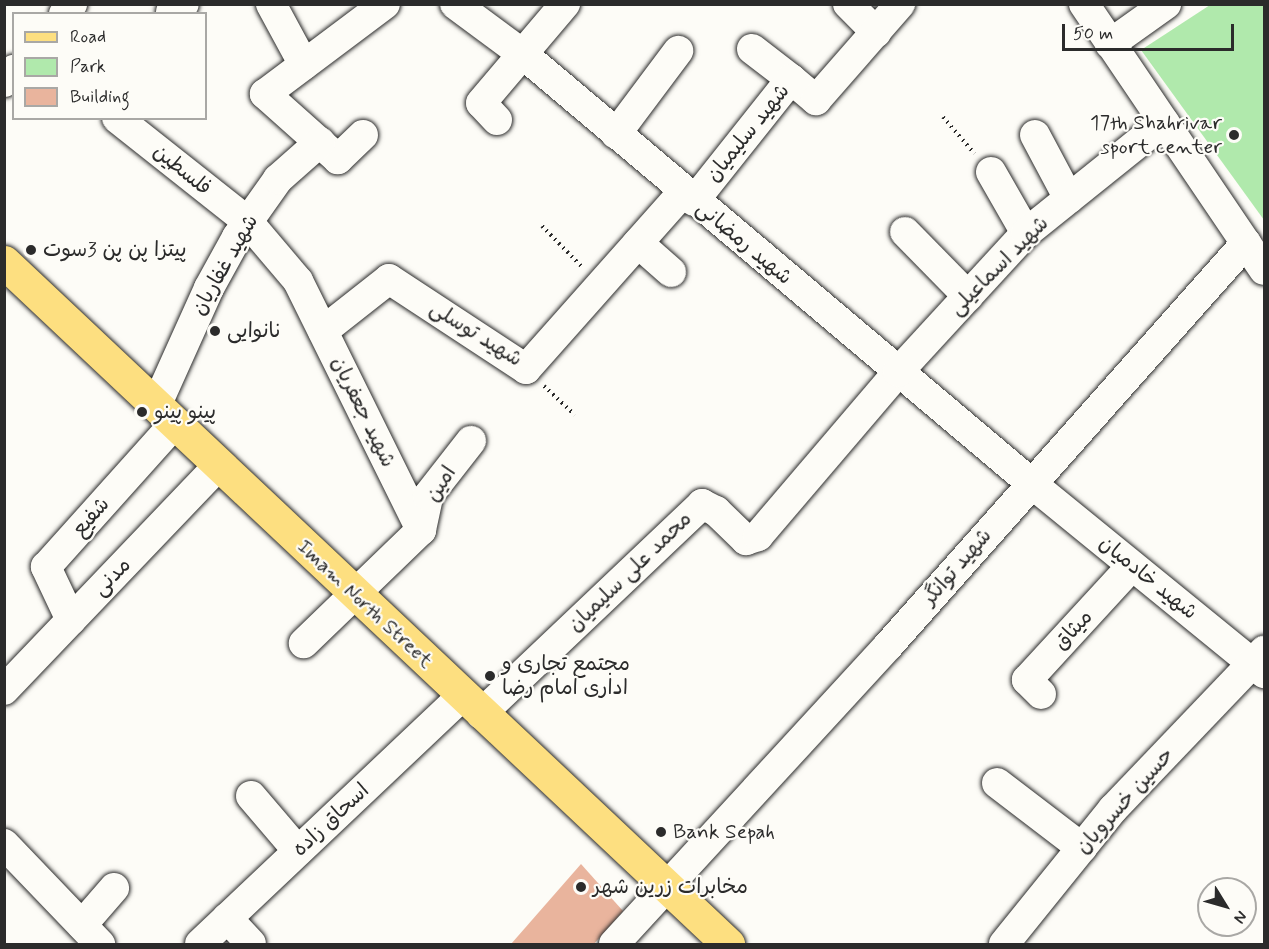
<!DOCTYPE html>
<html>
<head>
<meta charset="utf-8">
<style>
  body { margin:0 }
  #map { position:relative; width:1269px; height:949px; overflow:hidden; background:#fdfcf7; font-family:Mynerve,"Playpen Sans Arabic",sans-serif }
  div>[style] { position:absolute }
  .green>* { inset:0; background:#b0e9ac }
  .building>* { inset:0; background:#e9b49d }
  .path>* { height:4px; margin-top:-2px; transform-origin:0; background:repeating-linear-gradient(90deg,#2b2b2b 0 1.5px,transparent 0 6px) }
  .roads { filter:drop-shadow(0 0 2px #2b2b2b) drop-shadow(0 0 2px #2b2b2b) }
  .minor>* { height:30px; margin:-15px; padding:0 15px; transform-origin:15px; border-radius:15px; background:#fdfcf7 }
  .major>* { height:33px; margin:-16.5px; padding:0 16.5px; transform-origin:16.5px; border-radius:16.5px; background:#fddf80 }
  .dots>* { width:16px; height:16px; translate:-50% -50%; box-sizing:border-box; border:3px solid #fdfcf7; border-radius:50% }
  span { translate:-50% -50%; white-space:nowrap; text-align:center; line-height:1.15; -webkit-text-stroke:4.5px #fdfcf7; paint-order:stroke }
  .poi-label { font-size:21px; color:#2b2b2b }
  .right { translate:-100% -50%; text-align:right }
  .left { translate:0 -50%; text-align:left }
  .street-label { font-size:21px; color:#2b2b2b }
  .frame { position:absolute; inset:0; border:6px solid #2b2b2b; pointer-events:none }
  .legend { position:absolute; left:12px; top:12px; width:195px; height:108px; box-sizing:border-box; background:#fdfcf7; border:2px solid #a9a8a5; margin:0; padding:8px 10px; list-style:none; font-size:18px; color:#2b2b2b }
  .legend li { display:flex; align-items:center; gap:12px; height:30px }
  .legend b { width:30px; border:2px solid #a9a8a5 }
  .north { position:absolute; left:1197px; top:877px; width:60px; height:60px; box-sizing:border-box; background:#fdfcf7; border:2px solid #a9a8a5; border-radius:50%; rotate:127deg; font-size:16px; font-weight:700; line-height:24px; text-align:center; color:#2b2b2b }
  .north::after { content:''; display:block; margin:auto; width:21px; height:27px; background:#2b2b2b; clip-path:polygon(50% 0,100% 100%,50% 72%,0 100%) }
  .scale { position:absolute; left:1062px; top:24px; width:172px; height:27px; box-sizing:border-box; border:3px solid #2b2b2b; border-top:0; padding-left:8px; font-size:18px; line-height:21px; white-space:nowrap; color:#2b2b2b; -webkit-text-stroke:4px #fdfcf7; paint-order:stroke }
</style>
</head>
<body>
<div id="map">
  <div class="green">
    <i style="clip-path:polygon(1210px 5px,1264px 5px,1264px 220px,1141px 50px)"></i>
  </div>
  <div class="building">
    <i style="clip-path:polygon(581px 864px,623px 911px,594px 944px,511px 944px)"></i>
  </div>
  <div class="path">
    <i style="left:943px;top:117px;width:48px;rotate:49.3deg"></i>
    <i style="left:542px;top:226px;width:59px;rotate:45.7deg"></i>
    <i style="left:544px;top:386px;width:42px;rotate:43.1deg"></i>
  </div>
  <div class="roads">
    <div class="minor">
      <i style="left:271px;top:4px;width:69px;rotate:61.6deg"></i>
      <i style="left:455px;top:4px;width:86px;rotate:36.5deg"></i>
      <i style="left:524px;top:55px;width:664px;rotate:40.17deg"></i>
      <i style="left:1031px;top:483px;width:301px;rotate:39.2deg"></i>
      <i style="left:848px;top:4px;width:40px;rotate:45deg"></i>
      <i style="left:1084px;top:4px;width:321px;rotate:55.9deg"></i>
      <i style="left:171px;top:12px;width:15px;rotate:-32deg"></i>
      <i style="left:64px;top:14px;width:13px;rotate:-51deg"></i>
      <i style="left:1110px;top:44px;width:69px;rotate:-35.5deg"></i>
      <i style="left:752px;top:49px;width:49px;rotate:37.6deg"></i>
      <i style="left:4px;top:82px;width:16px;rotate:-50deg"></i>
      <i style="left:117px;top:118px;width:167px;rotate:38.4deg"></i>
      <i style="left:248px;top:222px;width:77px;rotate:49.7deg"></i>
      <i style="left:298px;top:281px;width:278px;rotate:63.7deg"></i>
      <i style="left:421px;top:530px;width:163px;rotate:136deg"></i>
      <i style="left:497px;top:120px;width:23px;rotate:-133deg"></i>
      <i style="left:481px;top:103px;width:130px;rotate:-49.7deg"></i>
      <i style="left:616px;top:134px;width:104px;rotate:-53.2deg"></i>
      <i style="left:363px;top:135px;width:35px;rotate:136deg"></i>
      <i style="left:338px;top:159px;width:98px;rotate:-138.3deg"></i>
      <i style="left:265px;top:94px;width:150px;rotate:-36.9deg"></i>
      <i style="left:1035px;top:135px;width:72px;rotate:62deg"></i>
      <i style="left:991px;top:172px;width:70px;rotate:60.2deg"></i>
      <i style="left:694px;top:201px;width:156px;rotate:-51.5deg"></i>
      <i style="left:791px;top:79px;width:33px;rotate:40deg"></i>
      <i style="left:816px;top:100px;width:128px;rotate:-48.8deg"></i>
      <i style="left:905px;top:232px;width:90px;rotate:45.5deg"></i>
      <i style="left:638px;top:243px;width:44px;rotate:41.3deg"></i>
      <i style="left:323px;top:331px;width:84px;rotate:-38.2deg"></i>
      <i style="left:389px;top:279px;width:164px;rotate:33.3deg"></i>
      <i style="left:526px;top:369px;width:237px;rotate:-48.4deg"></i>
      <i style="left:156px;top:406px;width:129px;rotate:-65.8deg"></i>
      <i style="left:209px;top:288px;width:58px;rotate:-61.2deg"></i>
      <i style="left:237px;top:237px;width:71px;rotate:-54.7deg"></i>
      <i style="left:278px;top:179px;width:56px;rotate:-41.4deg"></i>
      <i style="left:421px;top:530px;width:35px;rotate:-78deg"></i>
      <i style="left:428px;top:496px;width:70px;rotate:-52deg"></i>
      <i style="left:71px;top:620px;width:59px;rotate:-115.3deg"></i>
      <i style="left:46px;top:567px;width:193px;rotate:-48.1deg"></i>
      <i style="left:4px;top:690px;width:311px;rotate:-46.3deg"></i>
      <i style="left:1041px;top:694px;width:20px;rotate:-135deg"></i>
      <i style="left:1027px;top:680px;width:155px;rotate:-47.4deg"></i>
      <i style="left:481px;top:714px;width:305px;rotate:-43.5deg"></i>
      <i style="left:702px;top:504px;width:16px;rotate:27deg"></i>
      <i style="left:716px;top:511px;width:42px;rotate:44deg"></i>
      <i style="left:746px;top:540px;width:13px;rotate:-18deg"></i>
      <i style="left:758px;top:536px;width:216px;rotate:-49.5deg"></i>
      <i style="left:898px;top:372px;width:189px;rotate:-47.4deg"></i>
      <i style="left:1026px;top:233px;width:177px;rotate:-38.8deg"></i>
      <i style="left:997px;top:783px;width:107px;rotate:37.4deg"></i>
      <i style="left:251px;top:796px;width:72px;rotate:49.5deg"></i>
      <i style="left:4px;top:844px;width:139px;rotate:46.2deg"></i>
      <i style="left:227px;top:918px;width:35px;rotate:47deg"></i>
      <i style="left:82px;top:925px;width:49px;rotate:-49.1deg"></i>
      <i style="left:200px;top:944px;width:361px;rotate:-43.4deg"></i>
      <i style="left:614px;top:944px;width:405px;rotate:-47.4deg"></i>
      <i style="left:888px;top:646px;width:539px;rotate:-48.38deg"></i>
      <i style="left:1004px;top:944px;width:174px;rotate:-51.1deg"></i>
      <i style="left:1113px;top:809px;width:219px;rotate:-46.3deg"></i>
    </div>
    <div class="major">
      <i style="left:4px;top:262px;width:995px;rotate:43.29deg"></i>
    </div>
  </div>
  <div class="dots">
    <i style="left:1234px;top:135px;background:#2b2b2b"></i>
    <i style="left:31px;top:250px;background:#2b2b2b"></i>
    <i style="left:215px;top:331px;background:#2b2b2b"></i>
    <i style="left:142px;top:412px;background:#2b2b2b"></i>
    <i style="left:490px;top:676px;background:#2b2b2b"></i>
    <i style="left:661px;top:832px;background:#2b2b2b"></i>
    <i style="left:581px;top:887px;background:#2b2b2b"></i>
  </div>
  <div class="poi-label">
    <span class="right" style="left:1222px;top:135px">17th Shahrivar<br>sport center</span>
    <span class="left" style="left:43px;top:250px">پیتزا پن پن 3سوت</span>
    <span class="left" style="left:227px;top:331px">نانوایی</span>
    <span class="left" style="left:154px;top:412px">پینو پینو</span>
    <span class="left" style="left:502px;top:676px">مجتمع تجاری و<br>اداری امام رضا</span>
    <span class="left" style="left:673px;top:832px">Bank Sepah</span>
    <span class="left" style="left:593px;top:887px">مخابرات زرین شهر</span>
  </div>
  <div class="street-label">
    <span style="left:748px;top:133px;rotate:-51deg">شهید سلیمیان</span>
    <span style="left:182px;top:170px;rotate:39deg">فلسطین</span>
    <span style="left:744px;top:243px;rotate:40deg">شهید رمضانی</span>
    <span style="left:225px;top:265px;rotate:-60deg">شهید غفاریان</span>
    <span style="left:999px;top:266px;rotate:-45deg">شهید اسماعیلی</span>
    <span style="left:476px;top:334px;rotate:32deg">شهید توسلی</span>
    <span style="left:363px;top:412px;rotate:64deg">شهید جعفریان</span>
    <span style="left:441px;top:484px;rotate:-57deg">امین</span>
    <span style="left:91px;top:517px;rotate:-48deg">شفیع</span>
    <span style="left:957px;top:567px;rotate:-49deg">شهید توانگر</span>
    <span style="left:630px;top:572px;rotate:-44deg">محمد علی سلیمیان</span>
    <span style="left:112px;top:577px;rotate:-46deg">مدنی</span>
    <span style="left:1148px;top:578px;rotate:39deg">شهید خادمیان</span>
    <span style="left:365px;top:604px;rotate:43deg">Imam North Street</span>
    <span style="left:1073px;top:630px;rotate:-47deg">میثاق</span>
    <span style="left:1125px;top:801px;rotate:-48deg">حسین خسرویان</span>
    <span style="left:331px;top:820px;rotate:-43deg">اسحاق زاده</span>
  </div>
  <div class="frame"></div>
  <ul class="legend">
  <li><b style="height:8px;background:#fddf80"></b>Road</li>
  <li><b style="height:16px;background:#b0e9ac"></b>Park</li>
  <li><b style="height:16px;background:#e9b49d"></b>Building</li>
  </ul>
  <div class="north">N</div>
  <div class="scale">50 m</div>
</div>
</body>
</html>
